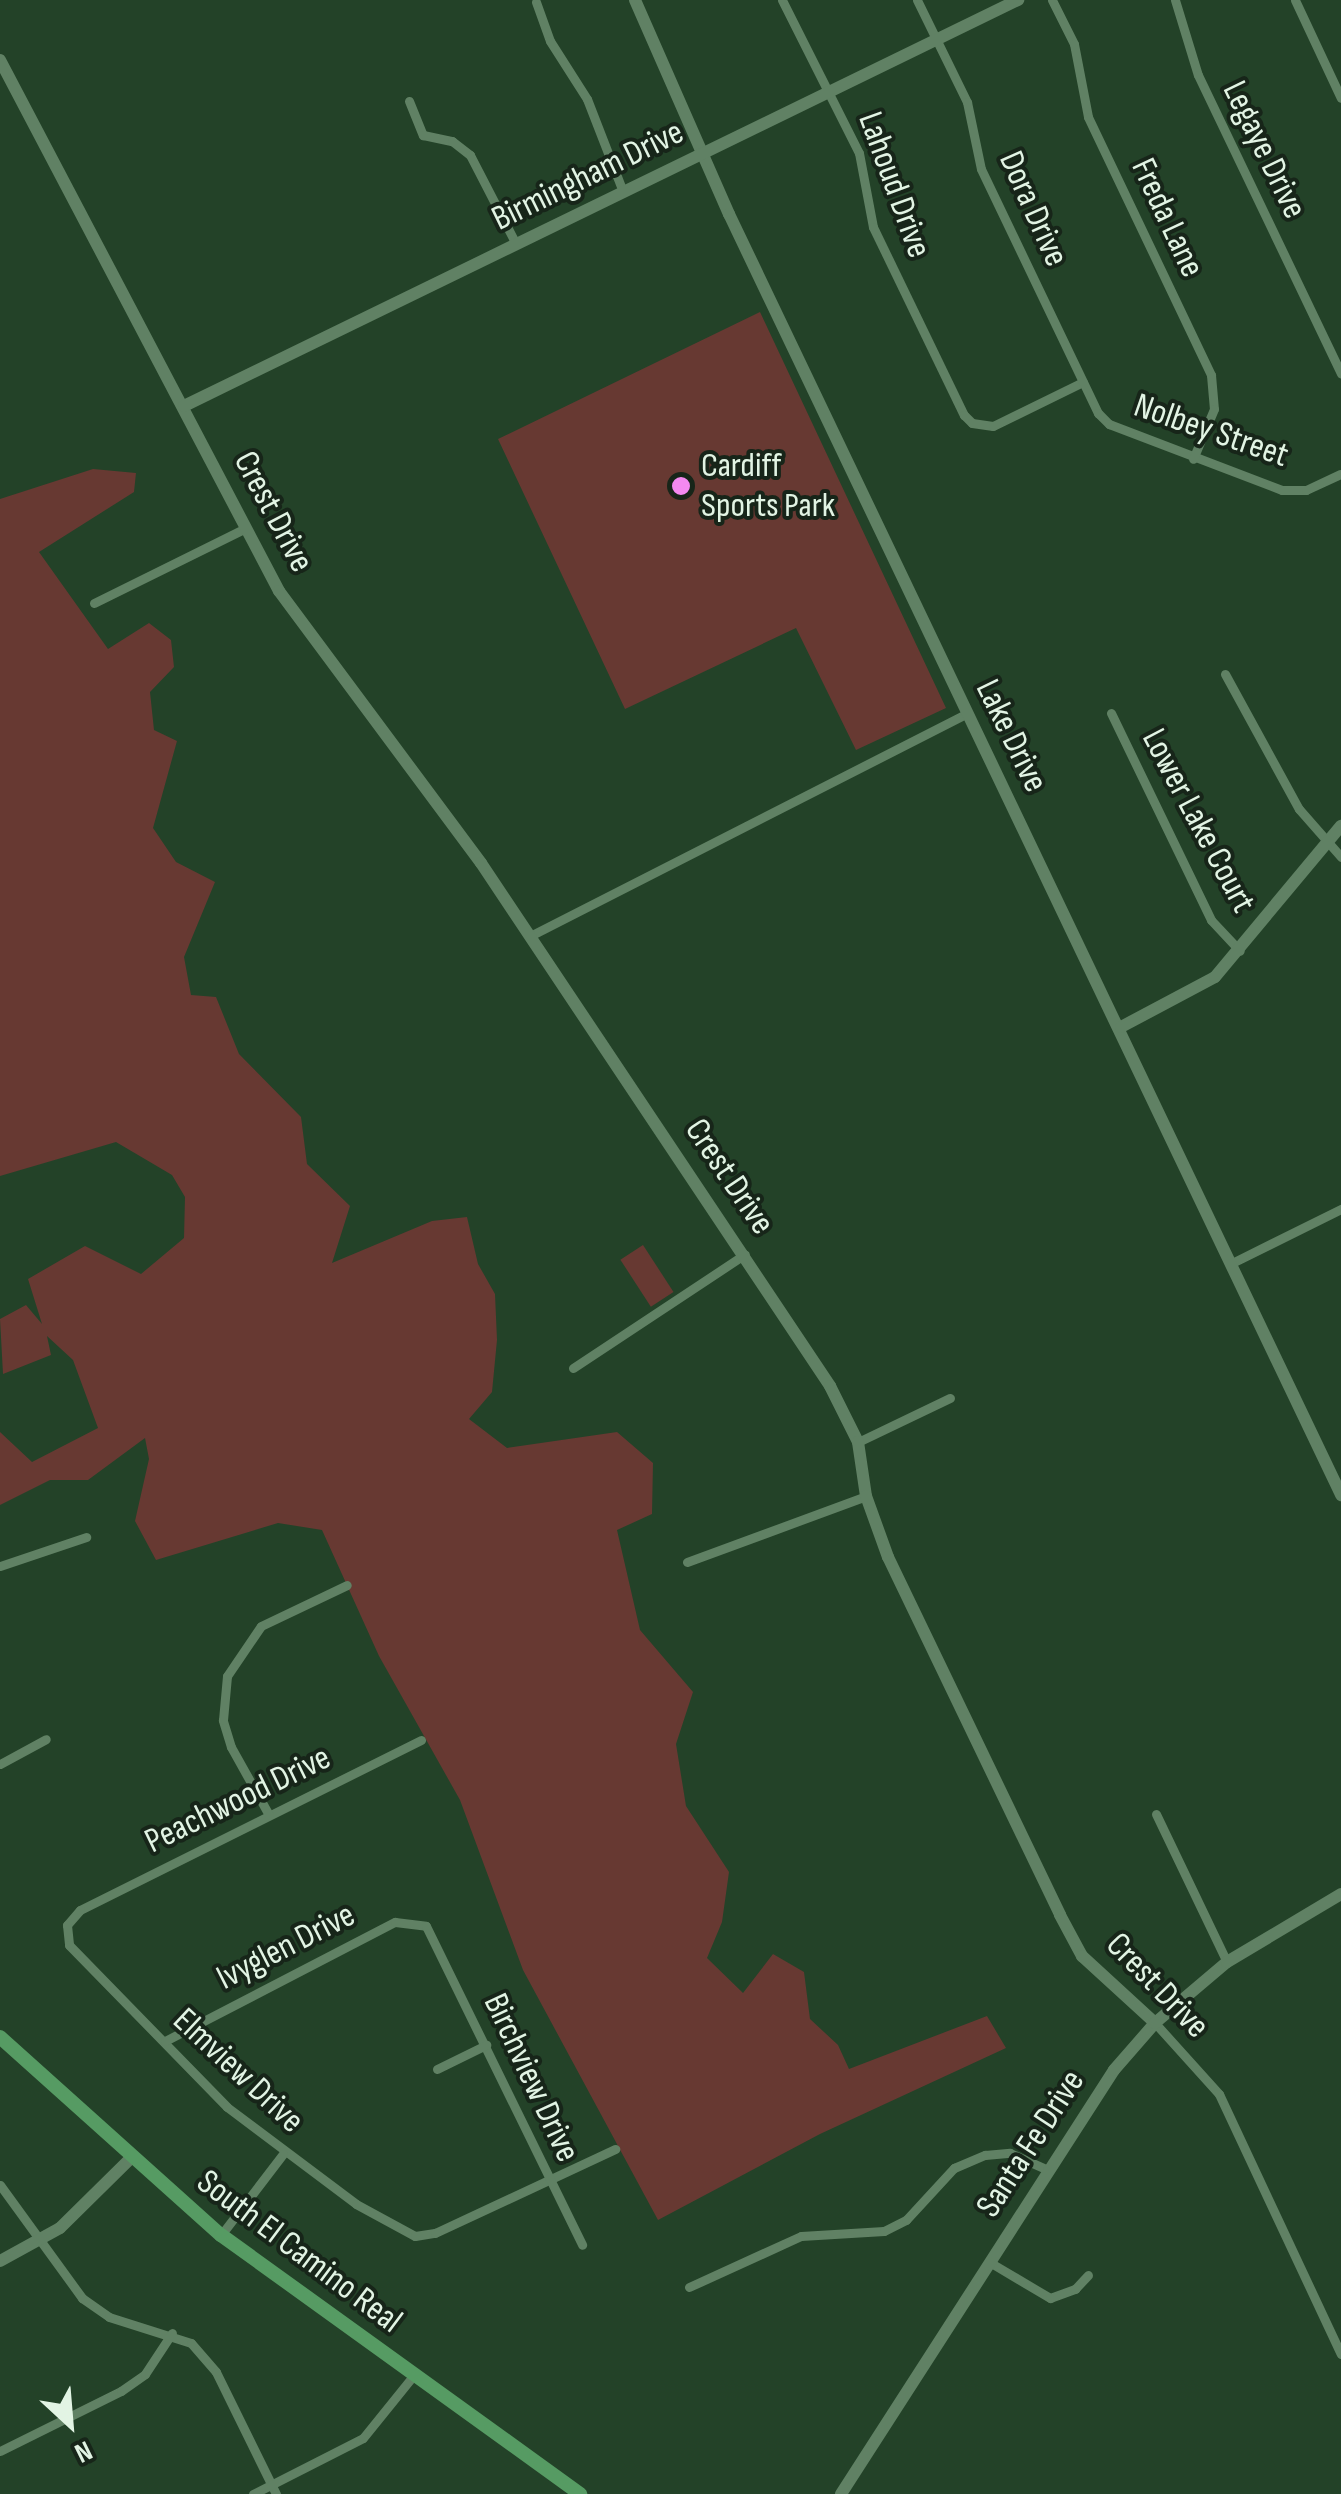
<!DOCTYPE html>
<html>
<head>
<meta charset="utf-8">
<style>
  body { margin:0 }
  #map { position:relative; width:1341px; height:2494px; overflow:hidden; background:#234228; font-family:"Sofia Sans Condensed",sans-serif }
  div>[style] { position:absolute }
  .green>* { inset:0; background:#673932; transform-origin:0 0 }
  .street>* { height:9px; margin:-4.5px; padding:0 4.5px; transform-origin:4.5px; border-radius:4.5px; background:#608164 }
  .secondary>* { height:12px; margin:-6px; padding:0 6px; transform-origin:6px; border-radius:6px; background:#608164 }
  .primary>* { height:14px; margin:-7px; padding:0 7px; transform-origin:7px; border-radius:7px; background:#569b63 }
  .dots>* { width:28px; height:28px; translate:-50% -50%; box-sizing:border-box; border:5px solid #172519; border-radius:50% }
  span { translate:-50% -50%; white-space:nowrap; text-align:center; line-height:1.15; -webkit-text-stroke:8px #172519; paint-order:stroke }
  .street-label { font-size:35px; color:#e2f4e4 }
  .poi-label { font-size:35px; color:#e2f4e4 }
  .left { translate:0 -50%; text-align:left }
  .north { position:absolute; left:20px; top:2374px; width:100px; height:100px; -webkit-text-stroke:8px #172519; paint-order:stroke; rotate:154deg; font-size:28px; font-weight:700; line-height:40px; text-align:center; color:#e2f4e4 }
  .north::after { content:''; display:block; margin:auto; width:35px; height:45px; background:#e2f4e4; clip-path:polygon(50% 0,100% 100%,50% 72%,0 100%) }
</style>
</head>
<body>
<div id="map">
  <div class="green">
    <i style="clip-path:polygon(760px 312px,946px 708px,856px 750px,796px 628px,625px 709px,498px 439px)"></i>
    <i style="clip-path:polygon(93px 469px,136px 473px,134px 492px,39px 552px,108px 649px,149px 623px,171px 640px,174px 667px,150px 692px,154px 730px,177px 741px,153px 828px,176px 862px,215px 882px,184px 957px,191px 995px,216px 997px,239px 1054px,301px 1117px,307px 1164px,350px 1206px,332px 1263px,432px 1221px,467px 1217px,478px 1264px,495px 1294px,497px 1340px,492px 1392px,469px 1419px,507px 1448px,617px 1432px,653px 1463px,652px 1514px,617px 1530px,640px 1630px,693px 1692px,676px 1744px,686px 1806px,729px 1872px,722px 1922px,707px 1958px,743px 1993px,773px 1954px,804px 1972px,810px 2019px,838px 2045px,849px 2069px,987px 2016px,1006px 2048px,820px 2134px,658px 2220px,523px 1970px,460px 1800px,379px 1656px,322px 1530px,278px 1523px,156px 1560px,135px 1521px,149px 1459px,145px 1438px,88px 1480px,50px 1480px,0 1505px,0 1432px,32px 1462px,98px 1428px,73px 1360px,47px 1336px,51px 1355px,3px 1374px,0 1319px,26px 1305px,42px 1324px,28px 1279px,85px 1246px,141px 1274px,184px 1238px,185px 1197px,172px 1175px,116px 1142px,0 1176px,0 499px)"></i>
    <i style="left:643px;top:1245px;width:56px;height:27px;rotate:57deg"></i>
  </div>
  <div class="street">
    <i style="left:782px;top:0;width:171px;rotate:63.3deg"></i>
    <i style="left:859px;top:153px;width:75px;rotate:79.3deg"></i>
    <i style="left:873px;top:227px;width:209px;rotate:64.2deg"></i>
    <i style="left:964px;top:415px;width:11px;rotate:45deg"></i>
    <i style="left:972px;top:423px;width:21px;rotate:8deg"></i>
    <i style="left:993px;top:426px;width:100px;rotate:-26.1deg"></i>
    <i style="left:917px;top:0;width:114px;rotate:63.9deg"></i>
    <i style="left:967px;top:102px;width:68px;rotate:78.2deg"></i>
    <i style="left:981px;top:169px;width:271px;rotate:64.4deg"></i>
    <i style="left:1098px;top:413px;width:16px;rotate:45deg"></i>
    <i style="left:1109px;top:424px;width:185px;rotate:20.9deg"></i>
    <i style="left:1282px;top:490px;width:24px"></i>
    <i style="left:1306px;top:490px;width:38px;rotate:-25deg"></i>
    <i style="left:1052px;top:0;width:49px;rotate:63.4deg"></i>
    <i style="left:1074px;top:44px;width:74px;rotate:79.1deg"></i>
    <i style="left:1088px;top:117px;width:286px;rotate:64.5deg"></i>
    <i style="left:1211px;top:375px;width:34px;rotate:85deg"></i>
    <i style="left:1214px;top:409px;width:54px;rotate:112.8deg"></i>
    <i style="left:1175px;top:0;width:78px;rotate:73deg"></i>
    <i style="left:1198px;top:75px;width:331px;rotate:64.4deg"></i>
    <i style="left:1295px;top:0;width:108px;rotate:64.9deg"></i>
    <i style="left:536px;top:2px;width:41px;rotate:70.3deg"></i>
    <i style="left:550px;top:41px;width:69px;rotate:57.5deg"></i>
    <i style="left:587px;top:99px;width:100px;rotate:68.8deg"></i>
    <i style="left:409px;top:101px;width:37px;rotate:68deg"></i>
    <i style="left:423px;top:135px;width:30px;rotate:12deg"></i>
    <i style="left:452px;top:141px;width:23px;rotate:38deg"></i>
    <i style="left:470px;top:155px;width:100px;rotate:62.7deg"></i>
    <i style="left:94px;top:603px;width:169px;rotate:-26.3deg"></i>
    <i style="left:1225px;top:674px;width:154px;rotate:61.3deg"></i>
    <i style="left:1299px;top:809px;width:64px;rotate:48.8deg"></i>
    <i style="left:1111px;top:713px;width:230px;rotate:64.2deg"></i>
    <i style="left:1211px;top:920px;width:42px;rotate:46.9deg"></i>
    <i style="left:530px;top:936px;width:489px;rotate:-27deg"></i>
    <i style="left:1232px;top:1263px;width:122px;rotate:-26.4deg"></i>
    <i style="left:573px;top:1368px;width:206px;rotate:-33.5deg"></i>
    <i style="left:858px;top:1442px;width:102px;rotate:-25.6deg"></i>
    <i style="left:687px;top:1562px;width:191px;rotate:-20.2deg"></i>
    <i style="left:0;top:1566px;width:91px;rotate:-18.6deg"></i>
    <i style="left:421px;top:1740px;width:381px;rotate:153.5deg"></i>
    <i style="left:80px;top:1910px;width:20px;rotate:131deg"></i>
    <i style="left:67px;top:1925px;width:20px;rotate:84deg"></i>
    <i style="left:69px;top:1945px;width:226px;rotate:45.7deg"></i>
    <i style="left:227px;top:2107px;width:161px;rotate:36.9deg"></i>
    <i style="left:356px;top:2204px;width:67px;rotate:28.5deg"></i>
    <i style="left:415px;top:2236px;width:20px;rotate:-9deg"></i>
    <i style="left:435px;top:2233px;width:199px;rotate:-25deg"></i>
    <i style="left:0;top:1764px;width:52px;rotate:-28.5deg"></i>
    <i style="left:1156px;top:1814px;width:164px;rotate:64.4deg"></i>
    <i style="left:269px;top:1815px;width:78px;rotate:-119.2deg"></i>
    <i style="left:231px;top:1747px;width:28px;rotate:-107deg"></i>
    <i style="left:223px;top:1720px;width:44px;rotate:-84.8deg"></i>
    <i style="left:227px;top:1676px;width:60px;rotate:-55.8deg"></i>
    <i style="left:261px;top:1626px;width:95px;rotate:-25.5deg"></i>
    <i style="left:1155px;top:2023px;width:96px;rotate:48deg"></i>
    <i style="left:1219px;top:2094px;width:287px;rotate:64.9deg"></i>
    <i style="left:165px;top:2041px;width:259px;rotate:-27.4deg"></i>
    <i style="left:395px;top:1922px;width:31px;rotate:7deg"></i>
    <i style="left:426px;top:1926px;width:355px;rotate:63.9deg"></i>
    <i style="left:437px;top:2069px;width:55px;rotate:-26.1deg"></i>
    <i style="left:0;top:2185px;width:140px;rotate:54deg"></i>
    <i style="left:82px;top:2298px;width:33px;rotate:35deg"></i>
    <i style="left:109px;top:2317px;width:86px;rotate:17.6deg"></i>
    <i style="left:191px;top:2343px;width:38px;rotate:49deg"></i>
    <i style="left:216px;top:2372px;width:136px;rotate:63.8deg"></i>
    <i style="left:221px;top:2235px;width:102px;rotate:-52.6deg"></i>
    <i style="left:991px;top:2263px;width:69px;rotate:30.7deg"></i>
    <i style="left:1050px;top:2298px;width:27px;rotate:-20deg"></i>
    <i style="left:1075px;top:2289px;width:19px;rotate:-47deg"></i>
    <i style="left:689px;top:2287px;width:123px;rotate:-24.5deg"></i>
    <i style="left:801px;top:2236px;width:83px;rotate:-3.4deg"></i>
    <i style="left:884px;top:2231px;width:25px;rotate:-27deg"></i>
    <i style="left:906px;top:2220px;width:71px;rotate:-47.3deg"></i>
    <i style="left:954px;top:2168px;width:34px;rotate:-23deg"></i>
    <i style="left:985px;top:2155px;width:25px;rotate:-5deg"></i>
    <i style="left:1010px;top:2153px;width:42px;rotate:24.1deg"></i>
    <i style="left:0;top:2451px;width:135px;rotate:-26.4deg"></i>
    <i style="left:121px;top:2391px;width:29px;rotate:-35deg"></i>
    <i style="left:145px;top:2374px;width:49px;rotate:-56.6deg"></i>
    <i style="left:253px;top:2494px;width:123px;rotate:-27deg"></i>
    <i style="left:363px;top:2438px;width:80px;rotate:-51.1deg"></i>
  </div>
  <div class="secondary">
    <i style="left:635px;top:0;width:234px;rotate:66.3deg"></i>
    <i style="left:729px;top:214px;width:1420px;rotate:64.46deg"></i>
    <i style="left:0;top:60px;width:600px;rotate:62.28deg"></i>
    <i style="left:279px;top:591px;width:339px;rotate:53.4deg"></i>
    <i style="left:481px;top:863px;width:629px;rotate:56.28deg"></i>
    <i style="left:830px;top:1386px;width:63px;rotate:63.4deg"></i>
    <i style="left:858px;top:1442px;width:55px;rotate:81.6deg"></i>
    <i style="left:866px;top:1496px;width:65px;rotate:70.2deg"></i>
    <i style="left:888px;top:1557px;width:397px;rotate:64.3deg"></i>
    <i style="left:1060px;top:1915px;width:47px;rotate:61.8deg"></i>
    <i style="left:1082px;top:1956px;width:99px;rotate:42.5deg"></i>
    <i style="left:184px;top:406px;width:928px;rotate:-25.96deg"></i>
    <i style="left:1121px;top:1027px;width:106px;rotate:-28deg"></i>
    <i style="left:1215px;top:977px;width:197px;rotate:-50.2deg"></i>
    <i style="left:0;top:2261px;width:68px;rotate:-28.8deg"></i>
    <i style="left:60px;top:2228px;width:100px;rotate:-44.6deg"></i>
    <i style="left:841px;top:2494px;width:504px;rotate:-57.22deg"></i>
    <i style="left:1114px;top:2070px;width:62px;rotate:-48.9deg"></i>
    <i style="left:1155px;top:2023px;width:94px;rotate:-40.3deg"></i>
    <i style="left:1227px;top:1962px;width:133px;rotate:-30.8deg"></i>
  </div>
  <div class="primary">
    <i style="left:0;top:2037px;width:297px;rotate:41.9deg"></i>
    <i style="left:221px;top:2235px;width:443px;rotate:35.8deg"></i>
  </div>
  <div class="dots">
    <i style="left:681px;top:486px;background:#f489f0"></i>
  </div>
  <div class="street-label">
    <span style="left:1264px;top:150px;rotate:64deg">Legaye Drive</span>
    <span style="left:588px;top:176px;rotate:-26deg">Birmingham Drive</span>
    <span style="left:894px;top:185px;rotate:70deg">Lahoud Drive</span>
    <span style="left:1033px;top:209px;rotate:66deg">Dora Drive</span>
    <span style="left:1167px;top:218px;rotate:65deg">Freda Lane</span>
    <span style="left:1211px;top:431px;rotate:19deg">Nolbey Street</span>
    <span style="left:273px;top:512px;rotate:62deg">Crest Drive</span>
    <span style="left:1011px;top:736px;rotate:64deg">Lake Drive</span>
    <span style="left:1198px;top:821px;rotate:62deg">Lower Lake Court</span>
    <span style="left:729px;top:1177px;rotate:56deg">Crest Drive</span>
    <span style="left:238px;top:1800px;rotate:-26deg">Peachwood Drive</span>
    <span style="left:286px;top:1947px;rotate:-27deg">Ivyglen Drive</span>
    <span style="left:1157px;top:1986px;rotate:46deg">Crest Drive</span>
    <span style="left:238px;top:2071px;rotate:43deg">Elmview Drive</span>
    <span style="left:531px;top:2078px;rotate:65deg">Birchview Drive</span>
    <span style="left:1031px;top:2144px;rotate:-57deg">Santa Fe Drive</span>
    <span style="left:299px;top:2252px;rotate:37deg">South El Camino Real</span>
  </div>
  <div class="poi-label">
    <span class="left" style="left:701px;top:486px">Cardiff<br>Sports Park</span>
  </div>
  <div class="north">N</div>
</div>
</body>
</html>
